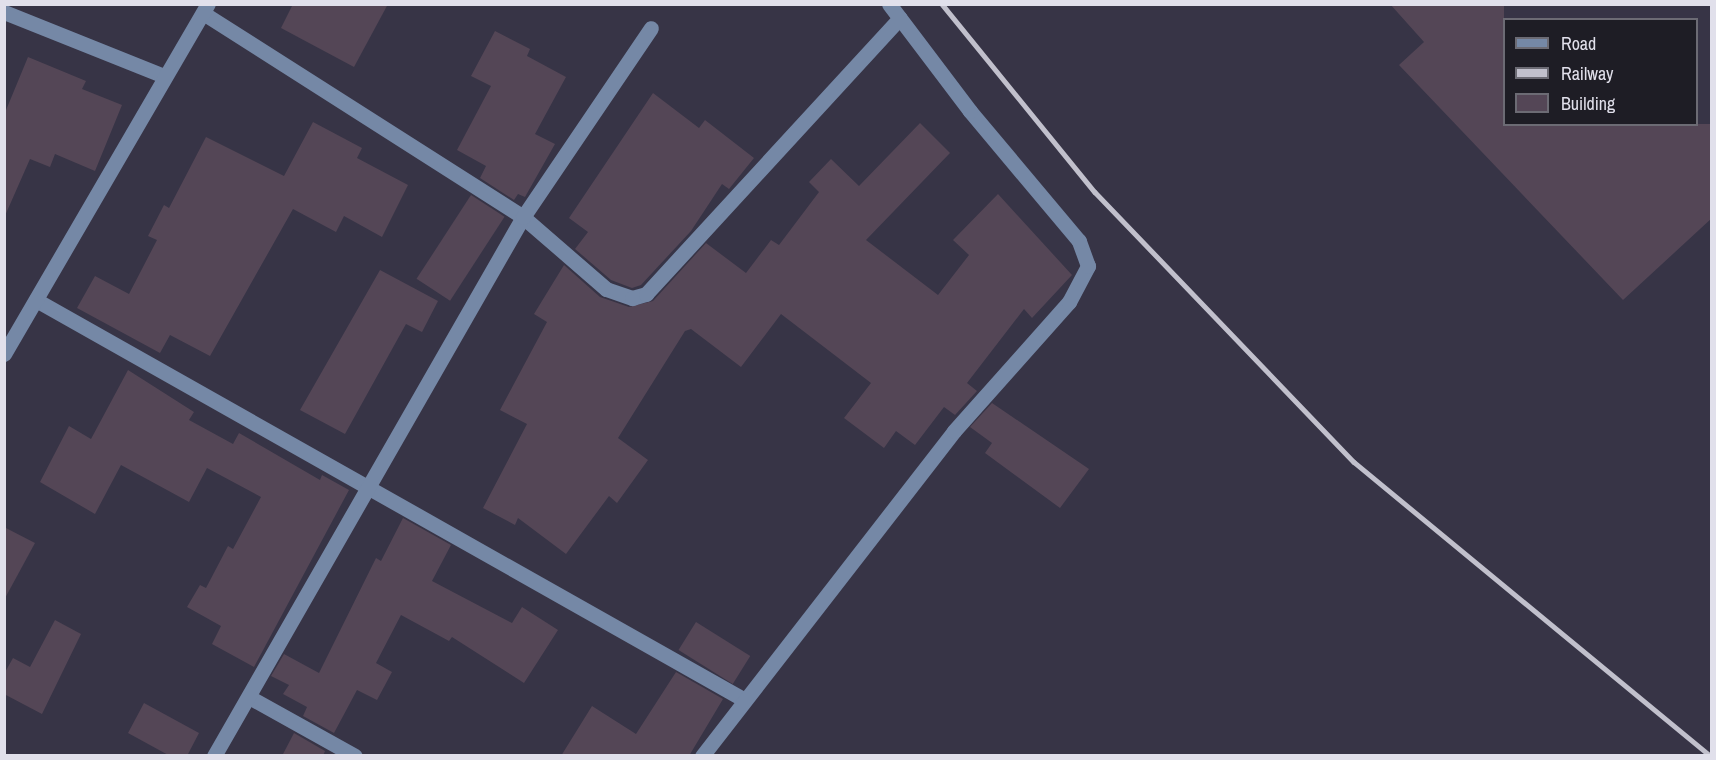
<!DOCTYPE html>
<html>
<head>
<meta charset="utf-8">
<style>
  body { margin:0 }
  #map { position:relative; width:1716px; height:760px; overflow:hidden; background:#373446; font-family:"Archivo Narrow",sans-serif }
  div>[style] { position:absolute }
  .building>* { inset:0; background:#544656; transform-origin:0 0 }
  .minor>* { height:15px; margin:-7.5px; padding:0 7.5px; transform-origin:7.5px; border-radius:7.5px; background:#7588a6 }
  .rail>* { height:4.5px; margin:-2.25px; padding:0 2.25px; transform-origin:2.25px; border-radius:2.25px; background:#c1c0cc }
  span { translate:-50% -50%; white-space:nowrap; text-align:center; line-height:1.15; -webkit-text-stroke:4.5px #1e1d25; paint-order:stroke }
  .frame { position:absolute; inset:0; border:6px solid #e1e0eb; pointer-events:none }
  .legend { position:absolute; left:1503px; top:18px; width:195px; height:108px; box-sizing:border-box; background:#1e1d25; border:2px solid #6c6b74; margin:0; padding:8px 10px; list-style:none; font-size:18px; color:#e1e0eb }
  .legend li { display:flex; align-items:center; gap:12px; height:30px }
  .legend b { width:30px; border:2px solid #6c6b74 }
</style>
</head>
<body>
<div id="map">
  <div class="building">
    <i style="clip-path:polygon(293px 4px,388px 4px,354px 67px,281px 28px)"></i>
    <i style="clip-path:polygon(1390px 4px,1504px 4px,1504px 124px,1712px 124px,1712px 218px,1623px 300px,1399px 65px,1424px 42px)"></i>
    <i style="clip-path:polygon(495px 31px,530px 49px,527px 56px,566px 77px,535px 134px,555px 144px,525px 197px,518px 194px,514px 200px,480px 178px,486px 166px,457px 150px,491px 86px,471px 76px)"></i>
    <i style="clip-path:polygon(28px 57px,86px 81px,82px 89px,122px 105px,95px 171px,55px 154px,50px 167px,30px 159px,4px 218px,4px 115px)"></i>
    <i style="clip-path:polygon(653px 93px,699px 128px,705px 120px,754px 158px,729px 189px,722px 184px,691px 231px,641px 285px,632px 288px,611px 280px,575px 249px,588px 232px,569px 218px)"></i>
    <i style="clip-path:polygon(313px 122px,362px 148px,357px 158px,408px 185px,382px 237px,344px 216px,336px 232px,293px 209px,210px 356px,170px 335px,160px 353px,77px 308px,95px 276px,129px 294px,157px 240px,148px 236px,164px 205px,169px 208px,206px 137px,284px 176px)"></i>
    <i style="clip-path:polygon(920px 123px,950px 153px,866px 240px,938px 295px,969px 255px,953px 240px,998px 194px,1072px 275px,1032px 318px,1024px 309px,967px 383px,977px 391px,955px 415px,944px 407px,915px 445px,896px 431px,884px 448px,844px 418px,871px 383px,781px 314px,741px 367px,691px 329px,685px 331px,618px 438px,648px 460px,617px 503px,609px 496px,566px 554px,518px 518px,515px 525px,483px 508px,527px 424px,500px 410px,547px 322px,534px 314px,564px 265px,600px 297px,629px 307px,653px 301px,706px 243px,746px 273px,771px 240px,779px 245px,819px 192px,809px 182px,831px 159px,859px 186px)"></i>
    <i style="left:471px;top:195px;width:40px;height:100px;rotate:33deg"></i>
    <i style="clip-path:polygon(380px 270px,438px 301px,422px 332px,406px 324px,345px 434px,300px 410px)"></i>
    <i style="clip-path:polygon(128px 370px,194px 412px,189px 420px,233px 444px,239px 433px,320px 480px,322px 475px,349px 490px,254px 667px,212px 644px,221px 626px,187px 607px,200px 585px,206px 588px,228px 546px,233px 549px,261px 497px,207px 468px,189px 502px,121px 465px,95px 514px,40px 482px,69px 426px,91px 439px)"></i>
    <i style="clip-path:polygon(992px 403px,1089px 469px,1060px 508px,985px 453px,992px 443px,970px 427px)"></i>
    <i style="clip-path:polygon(403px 518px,451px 545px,432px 581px,512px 623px,522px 607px,558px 630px,524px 683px,452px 637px,449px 641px,401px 615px,376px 663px,392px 672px,377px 700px,357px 690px,334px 733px,303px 716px,307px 707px,283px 694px,289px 685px,271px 676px,284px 654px,319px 673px,376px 558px,381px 561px)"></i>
    <i style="clip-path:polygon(4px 527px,35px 543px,4px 600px)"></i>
    <i style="clip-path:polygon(55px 620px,81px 634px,42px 714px,4px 694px,4px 674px,13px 658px,30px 667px)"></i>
    <i style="left:696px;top:622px;width:64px;height:33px;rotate:32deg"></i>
    <i style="clip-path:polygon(676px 672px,723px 699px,689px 756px,561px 756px,592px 706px,636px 734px)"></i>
    <i style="clip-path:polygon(144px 703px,199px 733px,187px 756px,170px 756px,128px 733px)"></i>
    <i style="clip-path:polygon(294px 733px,325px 751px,323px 756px,282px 756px)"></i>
  </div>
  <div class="minor">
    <i style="left:4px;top:12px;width:172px;rotate:21.8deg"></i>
    <i style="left:203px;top:13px;width:379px;rotate:32.5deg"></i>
    <i style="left:523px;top:217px;width:110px;rotate:40.9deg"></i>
    <i style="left:606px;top:289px;width:28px;rotate:19deg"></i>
    <i style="left:632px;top:298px;width:15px;rotate:-16deg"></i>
    <i style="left:646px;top:294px;width:375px;rotate:-47.4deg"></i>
    <i style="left:36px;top:300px;width:812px;rotate:29.44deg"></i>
    <i style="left:4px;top:354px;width:405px;rotate:-59.8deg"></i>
    <i style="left:249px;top:697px;width:121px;rotate:29.1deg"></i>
    <i style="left:214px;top:756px;width:621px;rotate:-60.18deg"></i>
    <i style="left:523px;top:217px;width:228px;rotate:-55.9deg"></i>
    <i style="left:702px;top:756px;width:411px;rotate:-52.2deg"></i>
    <i style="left:954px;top:431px;width:173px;rotate:-48.3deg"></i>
    <i style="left:1069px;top:302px;width:41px;rotate:-62.2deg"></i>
    <i style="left:1088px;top:266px;width:27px;rotate:-110deg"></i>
    <i style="left:1079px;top:241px;width:170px;rotate:-130deg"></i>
    <i style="left:970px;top:111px;width:134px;rotate:-127.1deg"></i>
  </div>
  <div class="rail">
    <i style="left:942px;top:4px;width:242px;rotate:50.9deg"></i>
    <i style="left:1095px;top:192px;width:374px;rotate:46.2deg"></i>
    <i style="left:1354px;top:462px;width:462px;rotate:39.5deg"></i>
  </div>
  <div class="frame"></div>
  <ul class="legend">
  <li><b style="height:8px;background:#7588a6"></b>Road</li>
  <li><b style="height:8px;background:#c1c0cc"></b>Railway</li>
  <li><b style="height:16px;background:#544656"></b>Building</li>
  </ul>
</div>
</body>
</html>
